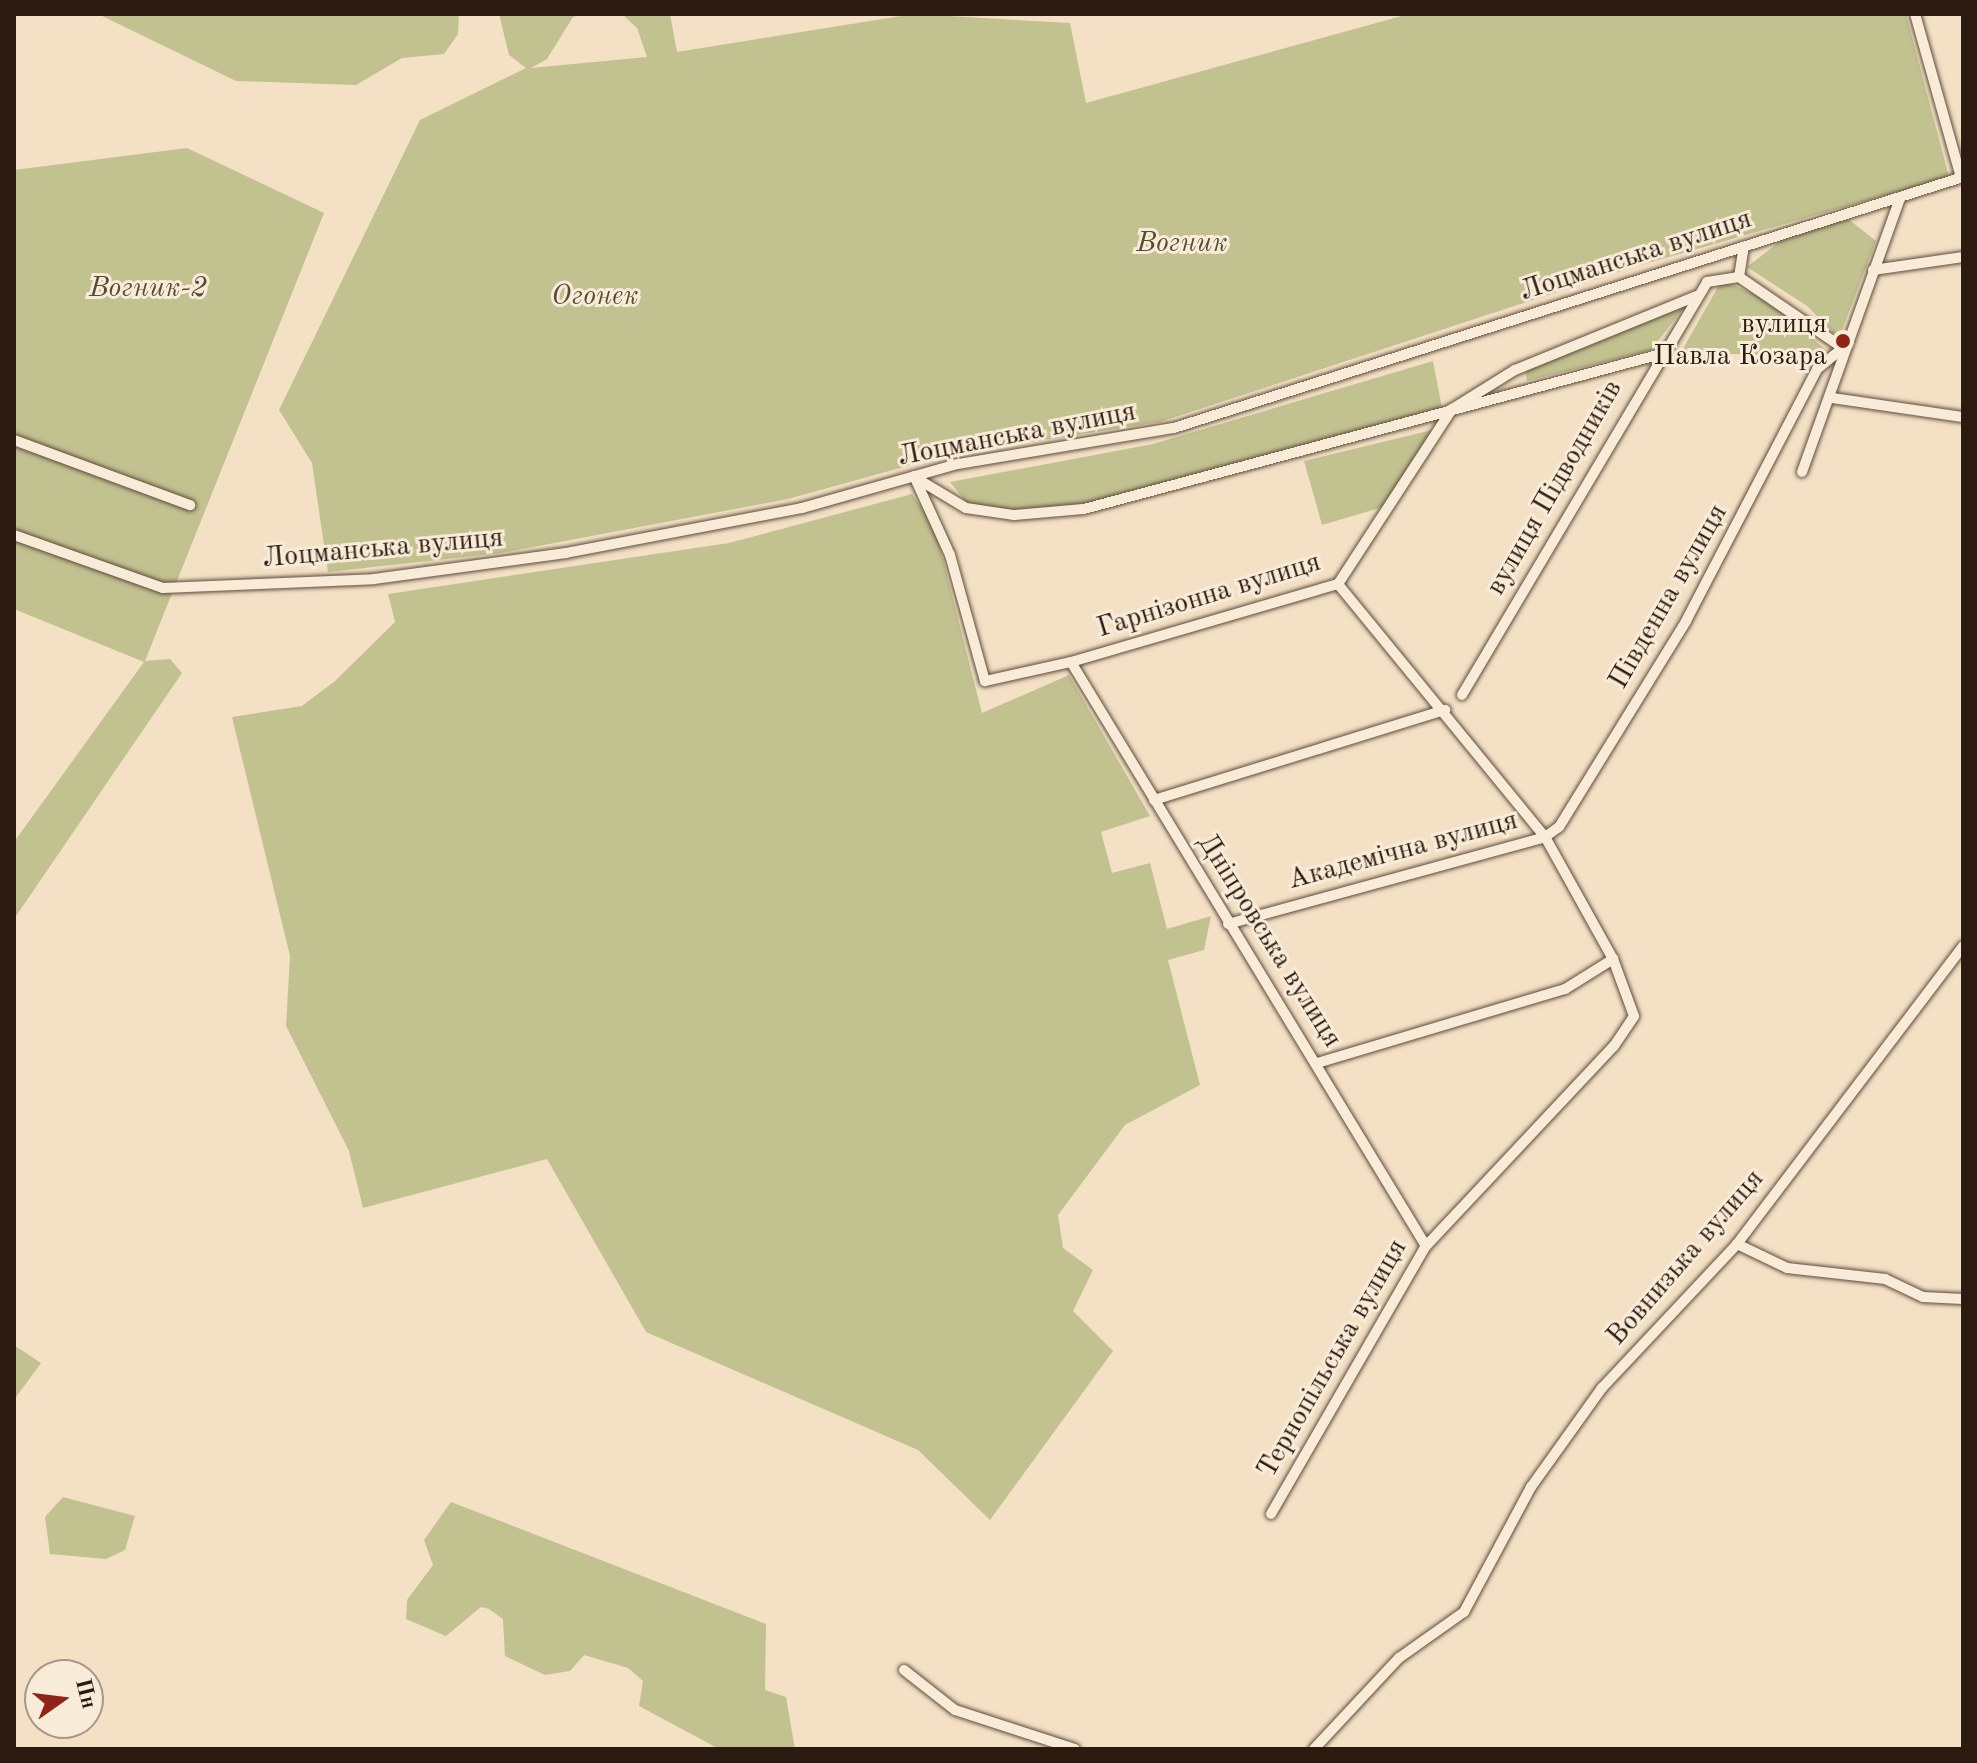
<!DOCTYPE html>
<html>
<head>
<meta charset="utf-8">
<style>
  body { margin:0 }
  #map { position:relative; width:1977px; height:1763px; overflow:hidden; background:#f4e1c5; font-family:"Old Standard TT",serif }
  div>[style] { position:absolute }
  .green>* { inset:0; background:#c2c190 }
  .roads { filter:drop-shadow(0 0 2px #5d4c3c) drop-shadow(0 0 2px #5d4c3c) }
  .minor>* { height:10px; margin:-5px; padding:0 5px; transform-origin:5px; border-radius:5px; background:#f8ecd9 }
  .dots>* { width:22px; height:22px; translate:-50% -50%; box-sizing:border-box; border:4px solid #f8ecd9; border-radius:50% }
  span { translate:-50% -50%; white-space:nowrap; text-align:center; line-height:1.15; -webkit-text-stroke:6px #f8ecd9; paint-order:stroke }
  .park-label { font-size:28px; color:#584c36; font-style:italic }
  .street-label { font-size:28px; color:#2b1a0f }
  .poi-label { font-size:28px; color:#2b1a0f }
  .right { translate:-100% -50%; text-align:right }
  .frame { position:absolute; inset:0; border:16px solid #2b1a0f; pointer-events:none }
  .north { position:absolute; left:24px; top:1659px; width:80px; height:80px; box-sizing:border-box; background:#f8ecd9; border:2px solid #a69888; border-radius:50%; rotate:76deg; font-size:22px; font-weight:700; line-height:32px; text-align:center; color:#2b1a0f }
  .north::after { content:''; display:block; margin:auto; width:28px; height:36px; background:#8f2418; clip-path:polygon(50% 0,100% 100%,50% 72%,0 100%) }
</style>
</head>
<body>
<div id="map">
  <div class="green">
    <i style="clip-path:polygon(98px 14px,459px 14px,458px 34px,444px 54px,402px 58px,356px 85px,236px 81px)"></i>
    <i style="clip-path:polygon(499px 14px,585px 14px,573px 17px,547px 59px,531px 68px,647px 57px,637px 28px,622px 14px,670px 14px,677px 52px,914px 14px,1070px 23px,1086px 103px,1409px 14px,1906px 14px,1949px 177px,1634px 267px,1160px 422px,947px 455px,788px 499px,501px 553px,328px 572px,312px 463px,279px 410px,420px 120px,526px 68px,509px 55px)"></i>
    <i style="clip-path:polygon(187px 148px,324px 213px,145px 661px,170px 659px,182px 673px,14px 919px,14px 842px,144px 662px,14px 609px,14px 170px)"></i>
    <i style="clip-path:polygon(1848px 219px,1876px 241px,1839px 338px,1807px 306px,1747px 267px,1783px 239px)"></i>
    <i style="clip-path:polygon(1722px 280px,1769px 301px,1826px 350px,1815px 357px,1681px 352px)"></i>
    <i style="clip-path:polygon(1688px 302px,1651px 350px,1527px 381px,1525px 370px)"></i>
    <i style="clip-path:polygon(1433px 361px,1442px 408px,1085px 504px,1015px 510px,967px 503px,950px 482px,1153px 444px)"></i>
    <i style="clip-path:polygon(1432px 430px,1383px 507px,1322px 525px,1304px 461px)"></i>
    <i style="clip-path:polygon(912px 494px,935px 528px,982px 713px,1069px 675px,1150px 816px,1101px 832px,1112px 873px,1150px 863px,1167px 929px,1211px 916px,1204px 950px,1168px 960px,1200px 1085px,1125px 1125px,1058px 1215px,1063px 1248px,1093px 1270px,1073px 1311px,1113px 1351px,990px 1520px,918px 1450px,646px 1332px,547px 1159px,363px 1208px,349px 1151px,286px 1026px,290px 956px,232px 717px,302px 706px,335px 681px,395px 622px,388px 594px,729px 543px)"></i>
    <i style="clip-path:polygon(14px 1345px,41px 1363px,14px 1400px)"></i>
    <i style="clip-path:polygon(63px 1497px,135px 1516px,125px 1550px,106px 1559px,50px 1554px,45px 1517px)"></i>
    <i style="clip-path:polygon(451px 1502px,766px 1624px,765px 1690px,786px 1697px,795px 1749px,719px 1749px,639px 1706px,643px 1681px,628px 1668px,584px 1655px,570px 1671px,545px 1675px,505px 1656px,503px 1619px,489px 1609px,481px 1607px,446px 1636px,406px 1619px,407px 1600px,433px 1565px,424px 1540px)"></i>
  </div>
  <div class="roads">
    <div class="minor">
      <i style="left:1915px;top:14px;width:170px;rotate:74.3deg"></i>
      <i style="left:1873px;top:270px;width:91px;rotate:-8.2deg"></i>
      <i style="left:1739px;top:277px;width:31px;rotate:-81deg"></i>
      <i style="left:1832px;top:398px;width:132px;rotate:8.3deg"></i>
      <i style="left:14px;top:440px;width:188px;rotate:20.3deg"></i>
      <i style="left:1802px;top:472px;width:290px;rotate:-70.3deg"></i>
      <i style="left:914px;top:476px;width:87px;rotate:65.5deg"></i>
      <i style="left:950px;top:555px;width:131px;rotate:74.5deg"></i>
      <i style="left:985px;top:681px;width:88px;rotate:-12.5deg"></i>
      <i style="left:1071px;top:662px;width:278px;rotate:-16.3deg"></i>
      <i style="left:1338px;top:584px;width:209px;rotate:-56.9deg"></i>
      <i style="left:1452px;top:409px;width:74px;rotate:-31.8deg"></i>
      <i style="left:1515px;top:370px;width:196px;rotate:-22.2deg"></i>
      <i style="left:916px;top:478px;width:58px;rotate:31deg"></i>
      <i style="left:966px;top:508px;width:49px;rotate:8.3deg"></i>
      <i style="left:1014px;top:515px;width:70px;rotate:-4.9deg"></i>
      <i style="left:1084px;top:509px;width:602px;rotate:-15.03deg"></i>
      <i style="left:14px;top:535px;width:158px;rotate:19.6deg"></i>
      <i style="left:163px;top:588px;width:211px;rotate:-2.4deg"></i>
      <i style="left:374px;top:579px;width:194px;rotate:-7.7deg"></i>
      <i style="left:566px;top:553px;width:240px;rotate:-10.8deg"></i>
      <i style="left:802px;top:508px;width:162px;rotate:-15.8deg"></i>
      <i style="left:958px;top:464px;width:219px;rotate:-9.5deg"></i>
      <i style="left:1174px;top:428px;width:828px;rotate:-17.65deg"></i>
      <i style="left:1071px;top:662px;width:683px;rotate:58.71deg"></i>
      <i style="left:1462px;top:695px;width:480px;rotate:-59.3deg"></i>
      <i style="left:1707px;top:282px;width:32px;rotate:-9deg"></i>
      <i style="left:1739px;top:277px;width:126px;rotate:34.3deg"></i>
      <i style="left:1154px;top:800px;width:305px;rotate:-17.2deg"></i>
      <i style="left:1228px;top:924px;width:329px;rotate:-15.3deg"></i>
      <i style="left:1545px;top:837px;width:17px;rotate:-36deg"></i>
      <i style="left:1559px;top:827px;width:242px;rotate:-58.3deg"></i>
      <i style="left:1686px;top:621px;width:284px;rotate:-62.5deg"></i>
      <i style="left:1817px;top:369px;width:33px;rotate:-39deg"></i>
      <i style="left:1317px;top:1063px;width:259px;rotate:-16.6deg"></i>
      <i style="left:1565px;top:989px;width:57px;rotate:-32deg"></i>
      <i style="left:1737px;top:1244px;width:55px;rotate:25.6deg"></i>
      <i style="left:1787px;top:1268px;width:99px;rotate:6.4deg"></i>
      <i style="left:1885px;top:1279px;width:42px;rotate:25.3deg"></i>
      <i style="left:1923px;top:1297px;width:40px;rotate:2.9deg"></i>
      <i style="left:1271px;top:1514px;width:310px;rotate:-60deg"></i>
      <i style="left:1426px;top:1246px;width:274px;rotate:-46.8deg"></i>
      <i style="left:1614px;top:1046px;width:36px;rotate:-56deg"></i>
      <i style="left:1634px;top:1016px;width:61px;rotate:-110.2deg"></i>
      <i style="left:1613px;top:959px;width:140px;rotate:-119.1deg"></i>
      <i style="left:1545px;top:837px;width:327px;rotate:-129.3deg"></i>
      <i style="left:904px;top:1670px;width:65px;rotate:38.1deg"></i>
      <i style="left:955px;top:1710px;width:126px;rotate:18deg"></i>
      <i style="left:1314px;top:1749px;width:125px;rotate:-47deg"></i>
      <i style="left:1399px;top:1658px;width:80px;rotate:-35.3deg"></i>
      <i style="left:1464px;top:1612px;width:142px;rotate:-61.8deg"></i>
      <i style="left:1531px;top:1487px;width:122px;rotate:-54.4deg"></i>
      <i style="left:1602px;top:1388px;width:197px;rotate:-46.8deg"></i>
      <i style="left:1737px;top:1244px;width:374px;rotate:-52.8deg"></i>
    </div>
  </div>
  <div class="dots">
    <i style="left:1843px;top:341px;background:#8f2418"></i>
  </div>
  <div class="park-label">
    <span style="left:1182px;top:244px">Вогник</span>
    <span style="left:148px;top:289px">Вогник-2</span>
    <span style="left:595px;top:297px">Огонек</span>
  </div>
  <div class="street-label">
    <span style="left:1636px;top:256px;rotate:-18deg">Лоцманська вулиця</span>
    <span style="left:1017px;top:435px;rotate:-11deg">Лоцманська вулиця</span>
    <span style="left:1555px;top:488px;rotate:-60deg">вулиця Підводників</span>
    <span style="left:383px;top:549px;rotate:-5deg">Лоцманська вулиця</span>
    <span style="left:1209px;top:596px;rotate:-17deg">Гарнізонна вулиця</span>
    <span style="left:1669px;top:597px;rotate:-60deg">Південна вулиця</span>
    <span style="left:1403px;top:851px;rotate:-15deg">Академічна вулиця</span>
    <span style="left:1269px;top:941px;rotate:58deg">Дніпровська вулиця</span>
    <span style="left:1686px;top:1258px;rotate:-49deg">Вовнизька вулиця</span>
    <span style="left:1333px;top:1359px;rotate:-60deg">Тернопільська вулиця</span>
  </div>
  <div class="poi-label">
    <span class="right" style="left:1827px;top:341px">вулиця<br>Павла Козара</span>
  </div>
  <div class="frame"></div>
  <div class="north">Пн</div>
</div>
</body>
</html>
